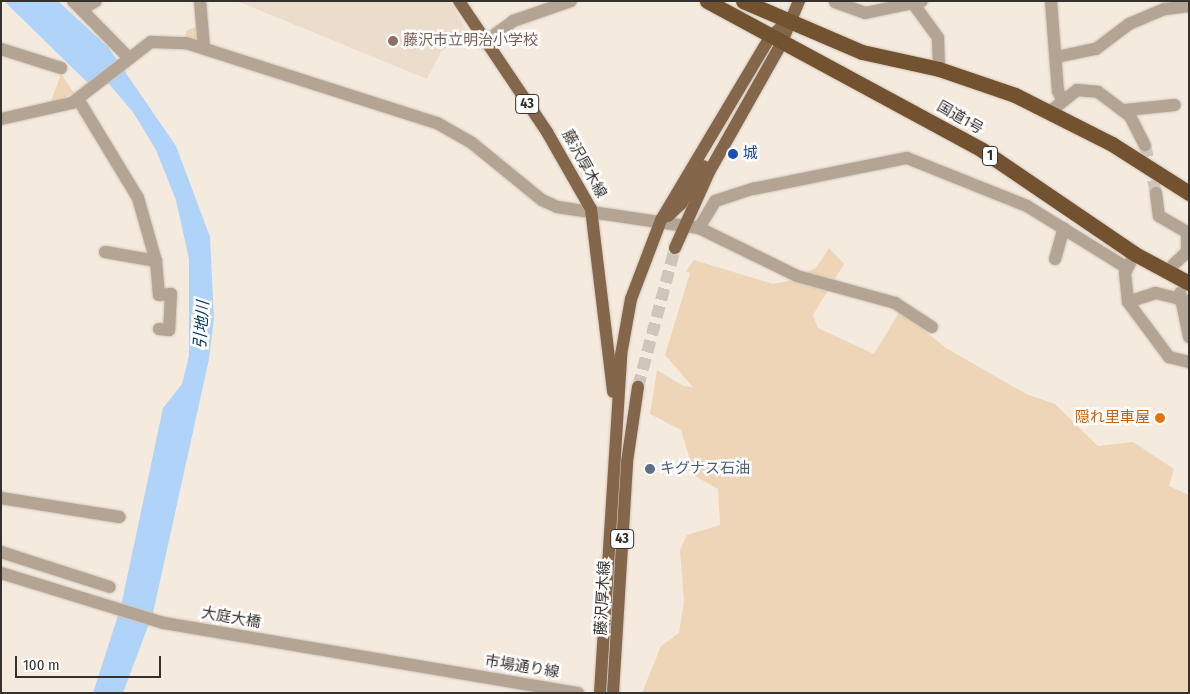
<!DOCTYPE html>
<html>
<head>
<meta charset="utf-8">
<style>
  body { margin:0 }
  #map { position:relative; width:1190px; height:694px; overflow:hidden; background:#f5eade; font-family:"Fira Sans Condensed","Noto Sans JP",sans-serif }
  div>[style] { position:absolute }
  .built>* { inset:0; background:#ecdccb }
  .green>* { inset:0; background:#eed5b7 }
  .water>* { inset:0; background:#b0d3fa }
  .minor-tunnel>* { height:12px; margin-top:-6px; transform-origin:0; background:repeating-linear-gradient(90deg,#cfc5ba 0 12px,transparent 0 18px) }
  .major-tunnel>* { height:12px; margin-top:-6px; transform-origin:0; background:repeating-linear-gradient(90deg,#cfc5ba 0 12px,transparent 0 18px) }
  .roads { filter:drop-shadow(0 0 1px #cfc5ba) drop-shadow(0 0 1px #cfc5ba) }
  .minor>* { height:12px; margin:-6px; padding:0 6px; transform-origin:6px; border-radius:6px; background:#b4a494 }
  .major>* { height:12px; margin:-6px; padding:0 6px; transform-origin:6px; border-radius:6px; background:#84674a }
  .highway>* { height:15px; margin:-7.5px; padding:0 7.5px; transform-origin:7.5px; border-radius:7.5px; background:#72522f }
  .dots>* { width:14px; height:14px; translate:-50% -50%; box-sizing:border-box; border:2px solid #fff; border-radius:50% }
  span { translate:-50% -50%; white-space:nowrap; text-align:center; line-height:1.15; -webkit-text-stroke:5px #fff; paint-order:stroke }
  .shield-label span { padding:1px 4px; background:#fff; border:1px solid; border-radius:4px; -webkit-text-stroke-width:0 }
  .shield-label { font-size:14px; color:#35312c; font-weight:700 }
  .education-label { font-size:15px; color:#785e54 }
  .left { translate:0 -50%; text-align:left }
  .street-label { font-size:15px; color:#35312c }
  .transit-label { font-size:15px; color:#164399 }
  .food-label { font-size:15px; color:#c56008 }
  .right { translate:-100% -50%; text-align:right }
  .service-label { font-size:15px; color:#4e5e75 }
  .water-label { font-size:16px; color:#003462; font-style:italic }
  .frame { position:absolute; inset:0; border:2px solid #35312c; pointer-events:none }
  .scale { position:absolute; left:15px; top:656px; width:146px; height:22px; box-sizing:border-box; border:2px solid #35312c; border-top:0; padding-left:6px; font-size:15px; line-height:18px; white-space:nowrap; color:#35312c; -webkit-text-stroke:4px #fff; paint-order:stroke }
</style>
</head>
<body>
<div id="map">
  <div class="built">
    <i style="clip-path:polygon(237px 1px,450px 1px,467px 31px,441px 52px,427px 79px)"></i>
  </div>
  <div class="green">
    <i style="clip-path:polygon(197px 26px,200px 44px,186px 39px,186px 31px)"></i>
    <i style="clip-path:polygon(61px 74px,74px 93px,50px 104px)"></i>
    <i style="clip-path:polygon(829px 248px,844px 264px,813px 315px,818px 328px,874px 354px,900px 311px,946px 348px,1026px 394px,1055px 404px,1098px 446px,1133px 442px,1174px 469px,1169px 486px,1189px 495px,1189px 693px,642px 693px,661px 646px,679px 633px,684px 601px,680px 550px,687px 535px,720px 525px,718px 489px,695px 476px,681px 430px,650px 414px,657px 370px,683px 386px,693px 387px,665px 355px,690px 273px,686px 271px,694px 260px,773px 284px,793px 280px,817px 267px)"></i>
  </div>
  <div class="water">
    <i style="clip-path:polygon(4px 1px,58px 1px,108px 47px,176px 146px,210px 237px,214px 319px,209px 359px,153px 613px,123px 693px,93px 693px,121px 606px,163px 408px,182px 384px,189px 356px,189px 259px,176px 200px,156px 150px,133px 112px,109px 84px,89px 84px)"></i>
  </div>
  <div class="minor-tunnel">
    <i style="left:1145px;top:145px;width:49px;rotate:77.1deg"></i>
  </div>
  <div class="major-tunnel">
    <i style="left:638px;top:387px;width:144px;rotate:-75.1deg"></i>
  </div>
  <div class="roads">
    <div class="minor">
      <i style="left:73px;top:1px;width:77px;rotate:45.5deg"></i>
      <i style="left:200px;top:1px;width:47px;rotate:85.1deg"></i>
      <i style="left:1051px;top:1px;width:90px;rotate:85.6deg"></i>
      <i style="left:1058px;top:91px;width:11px;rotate:63deg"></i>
      <i style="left:835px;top:2px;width:32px;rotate:20deg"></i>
      <i style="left:865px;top:13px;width:58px;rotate:-11.9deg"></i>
      <i style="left:915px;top:6px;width:39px;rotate:54deg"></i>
      <i style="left:938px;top:38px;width:31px;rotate:88deg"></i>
      <i style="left:82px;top:9px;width:16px;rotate:-30deg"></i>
      <i style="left:483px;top:43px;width:37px;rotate:-36deg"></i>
      <i style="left:513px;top:21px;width:61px;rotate:-19deg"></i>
      <i style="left:1px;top:49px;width:63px;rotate:17.6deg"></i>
      <i style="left:1057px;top:57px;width:40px;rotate:-12deg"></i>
      <i style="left:1096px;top:49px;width:41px;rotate:-37.1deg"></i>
      <i style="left:1129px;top:24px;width:39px;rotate:-23deg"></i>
      <i style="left:1165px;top:9px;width:24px;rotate:-7deg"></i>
      <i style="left:78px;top:99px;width:116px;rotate:58.8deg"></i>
      <i style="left:138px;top:198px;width:66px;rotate:74.1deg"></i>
      <i style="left:156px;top:261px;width:34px;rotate:85deg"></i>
      <i style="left:159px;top:295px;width:12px;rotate:-5deg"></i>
      <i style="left:171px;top:294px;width:36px;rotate:93deg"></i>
      <i style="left:169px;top:330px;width:10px;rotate:-174deg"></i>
      <i style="left:1125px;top:110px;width:50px;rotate:-5.7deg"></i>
      <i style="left:1051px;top:111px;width:33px;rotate:-39deg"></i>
      <i style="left:1077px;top:90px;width:21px;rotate:5deg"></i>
      <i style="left:1098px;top:92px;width:40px;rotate:37deg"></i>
      <i style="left:1130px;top:116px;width:33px;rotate:63deg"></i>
      <i style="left:1px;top:119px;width:73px;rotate:-12.7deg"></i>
      <i style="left:72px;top:103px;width:100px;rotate:-37.7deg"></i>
      <i style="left:151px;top:42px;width:35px;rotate:2deg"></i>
      <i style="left:186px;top:43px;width:263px;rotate:17.7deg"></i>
      <i style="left:437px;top:123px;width:40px;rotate:29.7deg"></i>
      <i style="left:472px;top:143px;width:90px;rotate:39.2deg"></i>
      <i style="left:542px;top:200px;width:17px;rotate:25deg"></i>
      <i style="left:557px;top:207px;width:144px;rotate:8.4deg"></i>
      <i style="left:699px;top:228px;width:109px;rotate:26.1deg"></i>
      <i style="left:797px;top:276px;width:102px;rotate:15.4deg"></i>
      <i style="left:895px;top:303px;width:44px;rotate:33deg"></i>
      <i style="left:1156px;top:193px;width:23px;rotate:83deg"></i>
      <i style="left:1159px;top:216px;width:32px;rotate:30deg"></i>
      <i style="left:1187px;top:232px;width:20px;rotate:90deg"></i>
      <i style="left:1187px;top:252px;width:19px;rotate:137deg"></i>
      <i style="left:699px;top:228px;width:31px;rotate:-59deg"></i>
      <i style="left:715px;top:201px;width:40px;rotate:-18deg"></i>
      <i style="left:753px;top:189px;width:157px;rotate:-11.4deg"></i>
      <i style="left:907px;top:158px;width:129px;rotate:21.8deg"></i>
      <i style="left:1027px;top:206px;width:118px;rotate:31.8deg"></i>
      <i style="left:105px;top:252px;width:52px;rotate:10deg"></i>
      <i style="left:1055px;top:259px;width:32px;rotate:-74deg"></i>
      <i style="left:1131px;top:261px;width:13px;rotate:117deg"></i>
      <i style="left:1125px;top:273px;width:29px;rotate:84deg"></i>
      <i style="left:1128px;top:302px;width:69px;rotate:53.3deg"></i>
      <i style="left:1169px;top:357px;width:21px;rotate:14deg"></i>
      <i style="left:1180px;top:293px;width:45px;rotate:78.4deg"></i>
      <i style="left:1128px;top:302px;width:29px;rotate:-18deg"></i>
      <i style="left:1156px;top:293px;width:34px;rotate:14deg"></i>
      <i style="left:1px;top:498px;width:120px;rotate:9.1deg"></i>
      <i style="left:1px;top:552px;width:114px;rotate:17.8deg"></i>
      <i style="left:1px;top:573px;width:170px;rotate:17.1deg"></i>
      <i style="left:164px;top:623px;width:420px;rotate:9.6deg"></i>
    </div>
    <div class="major">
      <i style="left:459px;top:1px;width:158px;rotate:56.1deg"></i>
      <i style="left:547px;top:132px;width:89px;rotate:60.3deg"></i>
      <i style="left:591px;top:209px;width:184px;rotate:83.1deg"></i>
      <i style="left:668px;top:216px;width:18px;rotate:-43deg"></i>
      <i style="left:681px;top:204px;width:44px;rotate:-58.8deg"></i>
      <i style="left:675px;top:248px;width:83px;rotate:-65.9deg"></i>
      <i style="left:709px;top:172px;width:147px;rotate:-60.6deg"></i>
      <i style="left:781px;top:44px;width:47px;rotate:-67.3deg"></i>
      <i style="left:600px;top:693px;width:339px;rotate:-86.4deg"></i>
      <i style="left:621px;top:355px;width:57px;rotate:-79.9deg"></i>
      <i style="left:631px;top:299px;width:85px;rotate:-69.2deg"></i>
      <i style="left:661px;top:220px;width:213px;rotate:-59.2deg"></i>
      <i style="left:770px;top:37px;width:23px;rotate:-41deg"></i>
      <i style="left:613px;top:693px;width:231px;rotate:-86.5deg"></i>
      <i style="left:627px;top:462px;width:76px;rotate:-81.7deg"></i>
    </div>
    <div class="highway">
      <i style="left:707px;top:1px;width:313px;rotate:28.4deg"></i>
      <i style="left:982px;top:150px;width:185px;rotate:34.2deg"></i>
      <i style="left:1135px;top:254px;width:61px;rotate:28.2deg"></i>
      <i style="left:743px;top:1px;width:129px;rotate:23.2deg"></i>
      <i style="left:862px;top:52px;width:79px;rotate:12.4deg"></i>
      <i style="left:939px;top:69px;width:80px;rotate:18.9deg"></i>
      <i style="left:1015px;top:95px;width:109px;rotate:26.8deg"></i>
      <i style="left:1112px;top:144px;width:91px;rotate:32.5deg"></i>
    </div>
  </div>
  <div class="dots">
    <i style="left:393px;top:41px;background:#8d6e63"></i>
    <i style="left:733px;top:154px;background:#1a4fb4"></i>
    <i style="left:1160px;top:418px;background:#e8710a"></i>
    <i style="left:650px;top:469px;background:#5c6f8a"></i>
  </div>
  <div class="shield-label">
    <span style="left:527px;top:104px">43</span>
    <span style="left:990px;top:156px">1</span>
    <span style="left:622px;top:539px">43</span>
  </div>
  <div class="education-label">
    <span class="left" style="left:403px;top:41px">藤沢市立明治小学校</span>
  </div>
  <div class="street-label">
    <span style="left:960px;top:118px;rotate:30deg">国道1号</span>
    <span style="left:584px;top:164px;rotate:61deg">藤沢厚木線</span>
    <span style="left:603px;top:598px;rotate:-87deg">藤沢厚木線</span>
    <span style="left:231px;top:618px;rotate:10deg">大庭大橋</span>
    <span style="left:522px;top:667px;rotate:9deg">市場通り線</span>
  </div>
  <div class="transit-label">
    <span class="left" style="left:743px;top:154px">城</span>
  </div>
  <div class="food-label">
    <span class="right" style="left:1150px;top:418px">隠れ里車屋</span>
  </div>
  <div class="service-label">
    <span class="left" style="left:660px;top:469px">キグナス石油</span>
  </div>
  <div class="water-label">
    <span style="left:202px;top:325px;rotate:-86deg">引地川</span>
  </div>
  <div class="frame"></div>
  <div class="scale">100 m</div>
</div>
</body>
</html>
